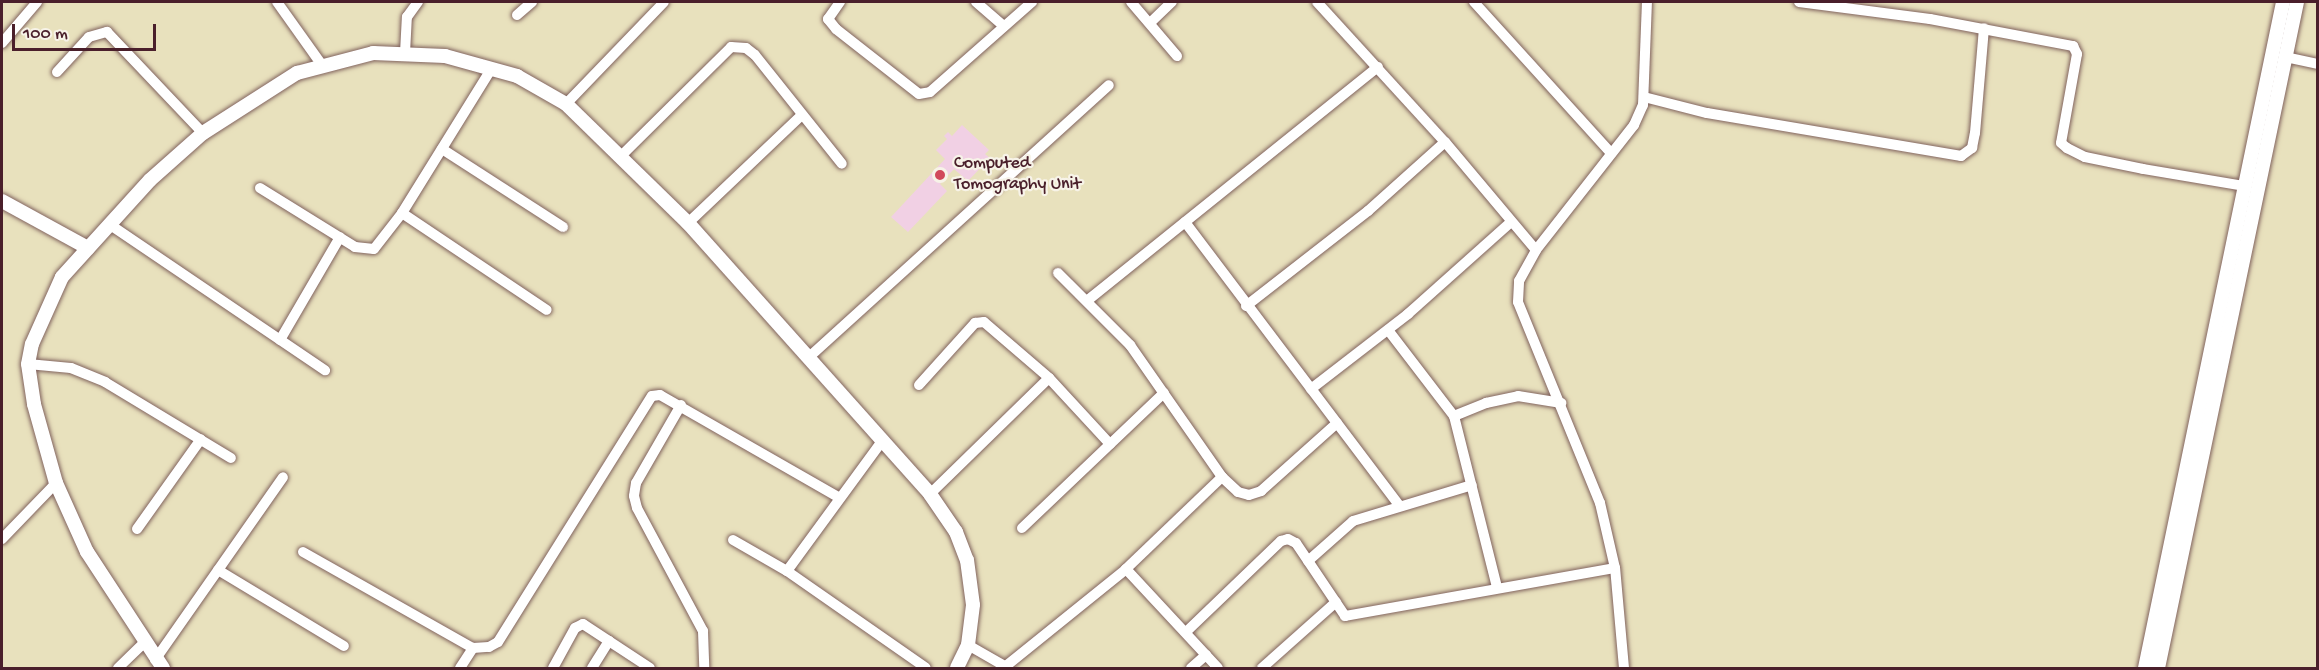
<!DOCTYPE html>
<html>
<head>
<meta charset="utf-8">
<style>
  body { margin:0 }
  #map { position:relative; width:2319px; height:670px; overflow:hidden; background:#e8e1bd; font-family:"Gochi Hand",sans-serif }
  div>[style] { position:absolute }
  .built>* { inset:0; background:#f1d0e4 }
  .roads { filter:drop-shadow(0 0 2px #81635e) drop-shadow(0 0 2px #81635e) }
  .minor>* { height:10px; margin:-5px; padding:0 5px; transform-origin:5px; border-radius:5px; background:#fff }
  .tertiary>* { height:14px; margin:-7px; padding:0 7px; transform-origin:7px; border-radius:7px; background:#fff }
  .dots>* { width:16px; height:16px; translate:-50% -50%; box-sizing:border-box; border:3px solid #f7f3e8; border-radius:50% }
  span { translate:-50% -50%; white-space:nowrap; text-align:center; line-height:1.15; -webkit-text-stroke:4.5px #f7f3e8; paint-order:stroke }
  .poi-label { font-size:18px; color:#4a1f2b }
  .left { translate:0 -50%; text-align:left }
  .frame { position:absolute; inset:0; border:3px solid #4a1f2b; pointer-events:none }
  .scale { position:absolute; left:12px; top:24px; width:144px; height:27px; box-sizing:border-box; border:3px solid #4a1f2b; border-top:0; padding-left:8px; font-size:18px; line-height:21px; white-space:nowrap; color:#4a1f2b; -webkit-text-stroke:4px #f7f3e8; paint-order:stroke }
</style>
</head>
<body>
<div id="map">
  <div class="built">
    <i style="clip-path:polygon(962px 125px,989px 150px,985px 154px,990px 158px,968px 181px,954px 169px,940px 184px,947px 191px,908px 232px,891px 217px,945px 159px,936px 150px,947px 139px,944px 136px,948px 132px,952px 136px)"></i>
  </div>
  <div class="roads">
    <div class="minor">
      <i style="left:277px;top:2px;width:77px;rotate:54.5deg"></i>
      <i style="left:840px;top:2px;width:21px;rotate:125deg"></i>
      <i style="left:828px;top:19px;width:13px;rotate:51deg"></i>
      <i style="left:836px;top:29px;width:105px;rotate:38.1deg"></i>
      <i style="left:919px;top:94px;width:11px;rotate:-10deg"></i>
      <i style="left:930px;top:92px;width:136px;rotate:-41.4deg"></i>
      <i style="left:976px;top:2px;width:37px;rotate:41deg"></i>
      <i style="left:1131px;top:2px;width:71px;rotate:49.6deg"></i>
      <i style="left:1317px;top:2px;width:190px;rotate:47.6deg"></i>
      <i style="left:1445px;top:142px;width:141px;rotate:49.9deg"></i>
      <i style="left:1474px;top:2px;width:204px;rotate:47.8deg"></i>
      <i style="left:1799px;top:2px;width:132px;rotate:7.4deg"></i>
      <i style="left:1930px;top:19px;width:146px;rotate:10.7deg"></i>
      <i style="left:2073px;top:46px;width:9px;rotate:63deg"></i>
      <i style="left:2077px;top:54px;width:90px;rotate:100.2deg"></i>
      <i style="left:2061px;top:143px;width:8px;rotate:40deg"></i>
      <i style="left:2067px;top:148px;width:20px;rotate:27deg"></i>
      <i style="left:2085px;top:157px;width:59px;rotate:11.7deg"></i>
      <i style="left:2143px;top:169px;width:103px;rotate:9.5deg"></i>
      <i style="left:517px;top:15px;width:20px;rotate:-41deg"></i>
      <i style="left:1151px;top:22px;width:29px;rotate:-44deg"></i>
      <i style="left:2px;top:43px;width:54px;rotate:-49.5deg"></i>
      <i style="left:405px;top:53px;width:36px;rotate:-87deg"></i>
      <i style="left:407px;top:17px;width:19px;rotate:-54deg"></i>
      <i style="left:2285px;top:57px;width:34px;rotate:12deg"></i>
      <i style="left:57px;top:72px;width:47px;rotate:-47.6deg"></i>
      <i style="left:89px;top:37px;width:19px;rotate:-16deg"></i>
      <i style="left:107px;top:32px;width:139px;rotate:46.5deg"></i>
      <i style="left:1644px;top:97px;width:65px;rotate:14.3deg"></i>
      <i style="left:1707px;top:113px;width:258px;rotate:9.6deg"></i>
      <i style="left:1961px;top:156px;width:14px;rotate:-36deg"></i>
      <i style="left:1972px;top:148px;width:15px;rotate:-79deg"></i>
      <i style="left:1975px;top:133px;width:105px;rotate:-85.1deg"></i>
      <i style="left:566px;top:104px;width:141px;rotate:-46.1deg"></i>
      <i style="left:442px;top:149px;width:144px;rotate:32.8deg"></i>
      <i style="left:621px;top:156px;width:155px;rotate:-44.7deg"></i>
      <i style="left:731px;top:47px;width:15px;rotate:4deg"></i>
      <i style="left:746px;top:48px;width:11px;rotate:38deg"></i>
      <i style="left:755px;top:55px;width:139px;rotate:51.4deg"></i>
      <i style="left:260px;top:188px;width:112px;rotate:31.8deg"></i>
      <i style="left:355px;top:247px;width:19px;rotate:6deg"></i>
      <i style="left:374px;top:249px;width:46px;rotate:-52.1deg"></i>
      <i style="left:402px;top:213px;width:171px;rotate:-58.2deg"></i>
      <i style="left:402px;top:213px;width:174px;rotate:33.8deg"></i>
      <i style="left:1185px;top:222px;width:355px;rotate:52.9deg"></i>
      <i style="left:688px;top:223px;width:157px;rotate:-43.5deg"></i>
      <i style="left:109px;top:224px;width:261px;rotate:34.1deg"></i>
      <i style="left:1058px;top:273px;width:102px;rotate:45deg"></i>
      <i style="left:1130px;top:345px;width:161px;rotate:55.1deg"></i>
      <i style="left:1222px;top:477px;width:22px;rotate:43deg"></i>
      <i style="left:1238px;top:492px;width:11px;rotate:15deg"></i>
      <i style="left:1249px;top:495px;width:13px;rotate:-18deg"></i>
      <i style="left:1261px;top:491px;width:102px;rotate:-41.8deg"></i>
      <i style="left:1088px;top:300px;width:372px;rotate:-38.8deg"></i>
      <i style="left:1246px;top:306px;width:155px;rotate:-37.9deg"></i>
      <i style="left:1368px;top:211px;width:103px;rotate:-41.9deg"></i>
      <i style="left:1388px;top:330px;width:108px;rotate:52.5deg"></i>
      <i style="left:1454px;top:416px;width:176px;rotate:75.9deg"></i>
      <i style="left:280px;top:340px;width:119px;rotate:-59.8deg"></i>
      <i style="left:808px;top:358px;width:406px;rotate:-42.2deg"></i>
      <i style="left:28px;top:364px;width:43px;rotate:5.3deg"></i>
      <i style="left:71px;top:368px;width:37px;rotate:22deg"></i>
      <i style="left:105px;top:382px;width:147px;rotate:31.1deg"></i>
      <i style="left:919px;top:385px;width:84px;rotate:-47.9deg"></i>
      <i style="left:975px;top:323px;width:9px;rotate:-6deg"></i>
      <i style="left:984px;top:322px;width:86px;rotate:40.7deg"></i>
      <i style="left:1049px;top:378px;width:90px;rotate:47.3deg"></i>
      <i style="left:1311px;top:389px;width:123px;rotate:-37.7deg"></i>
      <i style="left:1408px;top:314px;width:138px;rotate:-41.8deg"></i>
      <i style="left:681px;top:405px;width:90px;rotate:120deg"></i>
      <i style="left:636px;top:483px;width:13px;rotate:99deg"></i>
      <i style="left:634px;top:496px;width:12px;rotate:76deg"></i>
      <i style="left:637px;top:508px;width:140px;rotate:61.8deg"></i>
      <i style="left:703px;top:631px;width:37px;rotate:88deg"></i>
      <i style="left:1454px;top:416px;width:35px;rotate:-22deg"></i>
      <i style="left:1486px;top:403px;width:33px;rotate:-12deg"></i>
      <i style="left:1518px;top:396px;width:44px;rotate:9.2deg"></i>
      <i style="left:930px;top:494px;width:166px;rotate:-44.3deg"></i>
      <i style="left:1022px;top:528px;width:196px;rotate:-43.6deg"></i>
      <i style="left:137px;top:529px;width:110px;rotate:-54.6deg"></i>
      <i style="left:2px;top:539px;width:78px;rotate:-46deg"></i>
      <i style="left:733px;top:540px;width:62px;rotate:29.9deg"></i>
      <i style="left:787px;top:571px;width:169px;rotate:34.9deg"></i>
      <i style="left:303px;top:552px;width:195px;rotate:29.5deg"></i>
      <i style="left:473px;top:648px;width:16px;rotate:-4deg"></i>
      <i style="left:489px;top:647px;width:10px;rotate:-29deg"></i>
      <i style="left:498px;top:642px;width:290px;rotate:-58deg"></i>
      <i style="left:652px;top:396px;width:8px;rotate:-7deg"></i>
      <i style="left:660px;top:395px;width:207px;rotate:29.8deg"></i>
      <i style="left:1308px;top:561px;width:60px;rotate:-41.6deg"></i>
      <i style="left:1353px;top:521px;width:124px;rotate:-16.8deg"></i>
      <i style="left:1126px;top:569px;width:135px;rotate:47.1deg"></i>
      <i style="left:218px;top:570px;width:147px;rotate:31.1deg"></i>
      <i style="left:787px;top:571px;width:162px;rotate:-53.8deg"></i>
      <i style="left:1186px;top:632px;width:132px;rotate:-43.8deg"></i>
      <i style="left:1281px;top:541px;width:7px;rotate:-16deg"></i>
      <i style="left:1288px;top:539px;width:9px;rotate:27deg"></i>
      <i style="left:1296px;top:543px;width:88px;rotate:56.1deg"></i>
      <i style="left:1345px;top:616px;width:274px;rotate:-10.1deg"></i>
      <i style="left:968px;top:645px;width:46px;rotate:29.9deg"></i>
      <i style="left:155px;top:660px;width:223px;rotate:-55deg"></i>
      <i style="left:1006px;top:666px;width:154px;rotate:-38.9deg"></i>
      <i style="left:1126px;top:569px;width:133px;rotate:-43.8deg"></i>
      <i style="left:118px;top:668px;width:35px;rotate:-44deg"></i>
      <i style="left:460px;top:668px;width:24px;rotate:-57deg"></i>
      <i style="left:553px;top:668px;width:46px;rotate:-61.2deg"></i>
      <i style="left:575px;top:628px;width:9px;rotate:-27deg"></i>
      <i style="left:583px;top:624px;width:80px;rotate:33.3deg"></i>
      <i style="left:592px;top:668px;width:32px;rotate:-58deg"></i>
      <i style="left:1191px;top:668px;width:20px;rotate:-41deg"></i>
      <i style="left:1262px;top:668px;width:99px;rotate:-41.7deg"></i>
      <i style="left:1624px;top:668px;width:100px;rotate:-95.1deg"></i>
      <i style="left:1615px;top:568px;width:67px;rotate:-103deg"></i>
      <i style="left:1600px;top:503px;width:217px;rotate:-112.2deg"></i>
      <i style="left:1518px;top:302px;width:21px;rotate:-87deg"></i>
      <i style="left:1519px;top:281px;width:35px;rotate:-61deg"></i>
      <i style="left:1536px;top:250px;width:159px;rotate:-51.9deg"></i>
      <i style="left:1634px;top:125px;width:22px;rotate:-66deg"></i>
      <i style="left:1643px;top:105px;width:103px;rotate:-87.8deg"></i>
    </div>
    <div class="tertiary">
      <i style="left:2px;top:201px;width:98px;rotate:28.7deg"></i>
      <i style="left:163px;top:668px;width:139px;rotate:-123.2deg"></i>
      <i style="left:87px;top:552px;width:76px;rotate:-114.2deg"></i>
      <i style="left:56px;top:483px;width:82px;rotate:-105.6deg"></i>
      <i style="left:34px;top:404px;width:40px;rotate:-98.5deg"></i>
      <i style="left:28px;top:364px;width:20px;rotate:-79deg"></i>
      <i style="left:32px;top:344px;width:73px;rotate:-65.9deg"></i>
      <i style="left:62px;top:277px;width:131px;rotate:-47.8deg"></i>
      <i style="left:150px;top:180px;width:71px;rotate:-41.6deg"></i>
      <i style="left:203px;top:133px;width:112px;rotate:-32.6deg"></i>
      <i style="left:297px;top:73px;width:79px;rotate:-14.7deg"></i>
      <i style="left:373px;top:53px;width:72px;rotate:2.4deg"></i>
      <i style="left:445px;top:56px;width:75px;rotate:15.5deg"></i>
      <i style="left:517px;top:76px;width:56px;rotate:29.7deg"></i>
      <i style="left:566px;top:104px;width:170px;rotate:44.3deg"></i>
      <i style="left:688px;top:223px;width:363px;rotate:48.2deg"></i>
      <i style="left:930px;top:494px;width:46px;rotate:55.6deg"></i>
      <i style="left:956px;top:532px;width:30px;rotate:69deg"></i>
      <i style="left:967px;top:560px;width:45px;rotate:82.4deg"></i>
      <i style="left:973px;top:605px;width:40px;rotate:97.1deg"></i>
      <i style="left:968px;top:645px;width:25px;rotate:116deg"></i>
      <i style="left:2145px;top:668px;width:680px;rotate:-78.29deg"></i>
      <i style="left:2158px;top:668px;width:680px;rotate:-78.21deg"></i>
    </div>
  </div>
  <div class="dots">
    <i style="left:940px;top:175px;background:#d1495b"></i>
  </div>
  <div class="poi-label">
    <span class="left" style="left:954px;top:175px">Computed<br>Tomography Unit</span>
  </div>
  <div class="frame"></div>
  <div class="scale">100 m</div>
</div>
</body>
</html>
